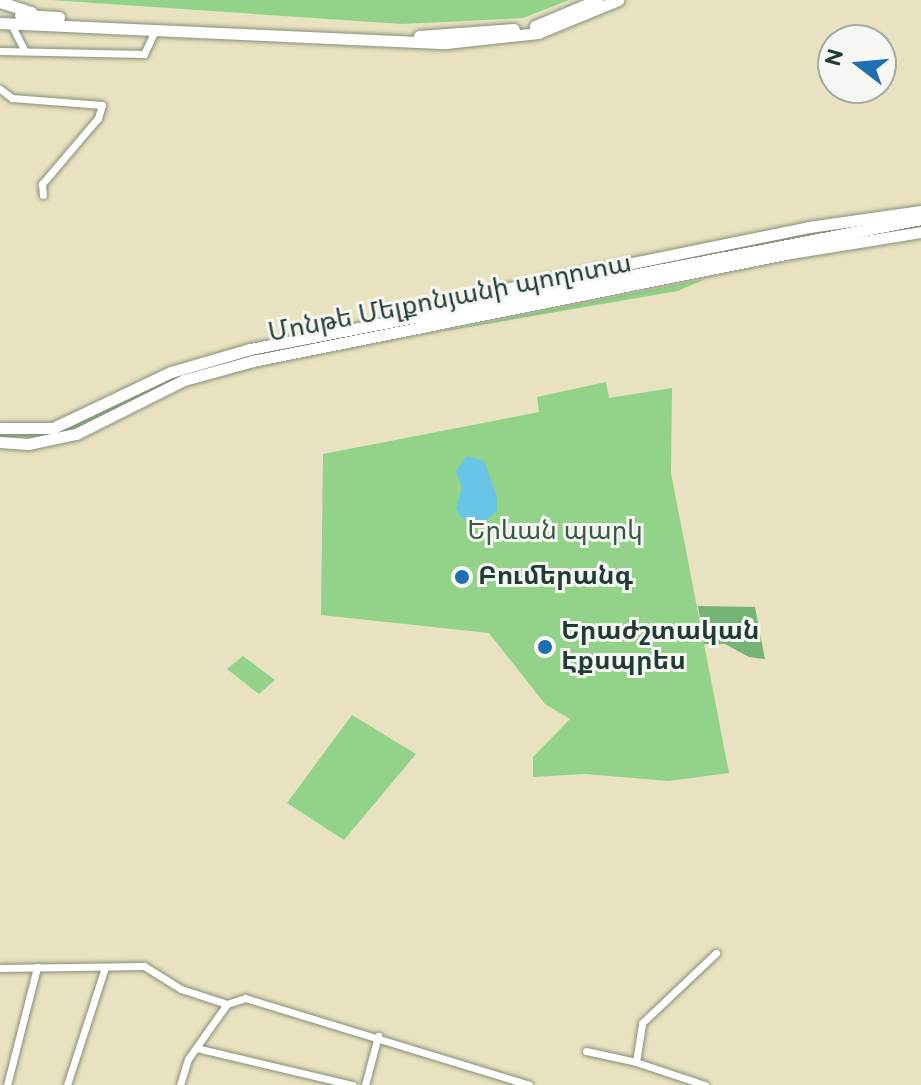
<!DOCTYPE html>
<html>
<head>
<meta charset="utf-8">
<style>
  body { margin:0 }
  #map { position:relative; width:921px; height:1085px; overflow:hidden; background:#e9e2c0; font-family:"Balsamiq Sans","Noto Sans Armenian",sans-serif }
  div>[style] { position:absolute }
  .green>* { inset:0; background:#92d289 }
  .forest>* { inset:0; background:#75b475 }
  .water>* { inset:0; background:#69c5e7 }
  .roads { filter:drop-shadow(0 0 2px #84907a) drop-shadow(0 0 2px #84907a) }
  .street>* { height:7px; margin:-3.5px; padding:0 3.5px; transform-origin:3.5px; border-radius:3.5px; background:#fff }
  .primary>* { height:11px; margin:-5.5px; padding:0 5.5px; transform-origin:5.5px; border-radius:5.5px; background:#fff }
  .dots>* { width:22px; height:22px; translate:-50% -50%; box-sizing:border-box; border:4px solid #f6f6f2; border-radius:50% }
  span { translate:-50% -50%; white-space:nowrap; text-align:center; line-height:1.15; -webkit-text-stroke:6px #f6f6f2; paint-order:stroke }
  .street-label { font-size:26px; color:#1f3d34 }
  .park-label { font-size:26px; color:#365b45 }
  .poi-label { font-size:26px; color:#1f3d34; font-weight:700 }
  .left { translate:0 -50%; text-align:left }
  .north { position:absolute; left:817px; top:24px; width:80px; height:80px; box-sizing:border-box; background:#f6f6f2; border:2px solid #a0aca6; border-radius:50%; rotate:286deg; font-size:22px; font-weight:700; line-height:32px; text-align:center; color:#1f3d34 }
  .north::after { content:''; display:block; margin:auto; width:28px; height:36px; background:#1f6fb2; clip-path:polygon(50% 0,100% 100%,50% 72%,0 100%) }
</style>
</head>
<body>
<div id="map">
  <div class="green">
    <i style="clip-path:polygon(51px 0,569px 0,523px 18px,402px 24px)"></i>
    <i style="clip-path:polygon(705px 279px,678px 291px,428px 334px)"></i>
    <i style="clip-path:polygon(242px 355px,243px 360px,153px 389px,84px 426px,53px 436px,0 437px,0 433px,53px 432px,197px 367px)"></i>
    <i style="clip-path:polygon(606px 382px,609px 398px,672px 388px,671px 473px,729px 773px,669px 781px,585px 774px,533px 777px,533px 757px,570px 719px,545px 704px,489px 633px,321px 615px,323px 454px,539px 412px,537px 397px)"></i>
    <i style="clip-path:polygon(243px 656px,275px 680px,259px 694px,227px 669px)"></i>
    <i style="clip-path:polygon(352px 715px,416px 754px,344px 840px,287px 803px)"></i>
  </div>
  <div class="forest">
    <i style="clip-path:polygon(698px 606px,755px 607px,765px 659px,749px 657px,725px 644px,704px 644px)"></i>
  </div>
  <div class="water">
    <i style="clip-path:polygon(467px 456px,484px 461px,497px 496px,497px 511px,482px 524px,462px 519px,456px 508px,462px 488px,456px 471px)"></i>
  </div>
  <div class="roads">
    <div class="street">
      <i style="left:12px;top:26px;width:27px;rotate:63deg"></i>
      <i style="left:0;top:51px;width:144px;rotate:1.2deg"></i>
      <i style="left:144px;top:54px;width:26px;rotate:-65deg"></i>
      <i style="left:0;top:89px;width:15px;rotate:37deg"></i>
      <i style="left:12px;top:98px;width:90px;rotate:4.4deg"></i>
      <i style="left:102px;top:105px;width:14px;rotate:107deg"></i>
      <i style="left:98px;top:118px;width:87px;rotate:130.3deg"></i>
      <i style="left:42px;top:184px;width:11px;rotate:85deg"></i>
      <i style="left:0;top:968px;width:144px;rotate:-0.8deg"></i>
      <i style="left:144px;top:966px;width:44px;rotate:31.9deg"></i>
      <i style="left:181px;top:989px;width:48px;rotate:18.1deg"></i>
      <i style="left:196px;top:1048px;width:161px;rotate:13.3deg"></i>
      <i style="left:586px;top:1051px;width:51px;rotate:12.4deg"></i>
      <i style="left:7px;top:1085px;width:122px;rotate:-75.7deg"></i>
      <i style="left:67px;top:1085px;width:124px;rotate:-72.1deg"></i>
      <i style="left:180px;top:1085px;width:27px;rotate:-73deg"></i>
      <i style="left:188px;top:1059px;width:67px;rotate:-54.7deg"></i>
      <i style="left:227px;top:1004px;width:19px;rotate:-18deg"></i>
      <i style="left:245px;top:998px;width:297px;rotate:17deg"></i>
      <i style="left:365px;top:1085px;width:51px;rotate:-75.1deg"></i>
      <i style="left:705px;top:1085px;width:73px;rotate:-161.6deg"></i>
      <i style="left:636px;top:1062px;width:39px;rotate:-81deg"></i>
      <i style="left:642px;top:1023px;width:102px;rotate:-43.4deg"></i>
    </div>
    <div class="primary">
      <i style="left:0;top:2px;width:33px;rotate:18deg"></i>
      <i style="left:20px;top:15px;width:39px;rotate:3deg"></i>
      <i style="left:0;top:23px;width:446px;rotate:2.6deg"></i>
      <i style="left:446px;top:43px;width:93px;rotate:-6.2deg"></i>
      <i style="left:538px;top:33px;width:87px;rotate:-22.4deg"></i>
      <i style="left:535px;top:26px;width:67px;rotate:-22.8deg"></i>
      <i style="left:419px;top:36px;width:95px;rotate:-4.2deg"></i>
      <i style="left:485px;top:293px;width:331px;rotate:-11.5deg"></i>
      <i style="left:809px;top:227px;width:113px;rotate:-8.1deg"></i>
      <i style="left:0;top:428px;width:53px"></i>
      <i style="left:53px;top:428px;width:131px;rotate:-25.4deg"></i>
      <i style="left:171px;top:372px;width:82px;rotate:-16.2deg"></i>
      <i style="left:250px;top:349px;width:683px;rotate:-10.96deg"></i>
      <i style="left:0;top:442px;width:28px;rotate:4deg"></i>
      <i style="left:28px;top:444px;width:49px;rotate:-11.8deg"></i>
      <i style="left:76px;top:434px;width:121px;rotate:-26.6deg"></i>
      <i style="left:184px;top:380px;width:72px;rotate:-15.4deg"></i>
      <i style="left:253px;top:361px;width:543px;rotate:-11.37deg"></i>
      <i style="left:785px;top:254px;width:138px;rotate:-9.2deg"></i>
    </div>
  </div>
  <div class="dots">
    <i style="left:462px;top:577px;background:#1f6fb2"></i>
    <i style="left:545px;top:647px;background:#1f6fb2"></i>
  </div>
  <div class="street-label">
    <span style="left:450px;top:299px;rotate:-11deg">Մոնթե Մելքոնյանի պողոտա</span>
  </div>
  <div class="park-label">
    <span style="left:555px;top:532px">Երևան պարկ</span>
  </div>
  <div class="poi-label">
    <span class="left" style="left:478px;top:577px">Բումերանգ</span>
    <span class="left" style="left:561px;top:647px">Երաժշտական<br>Էքսպրես</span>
  </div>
  <div class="north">N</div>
</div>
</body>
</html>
